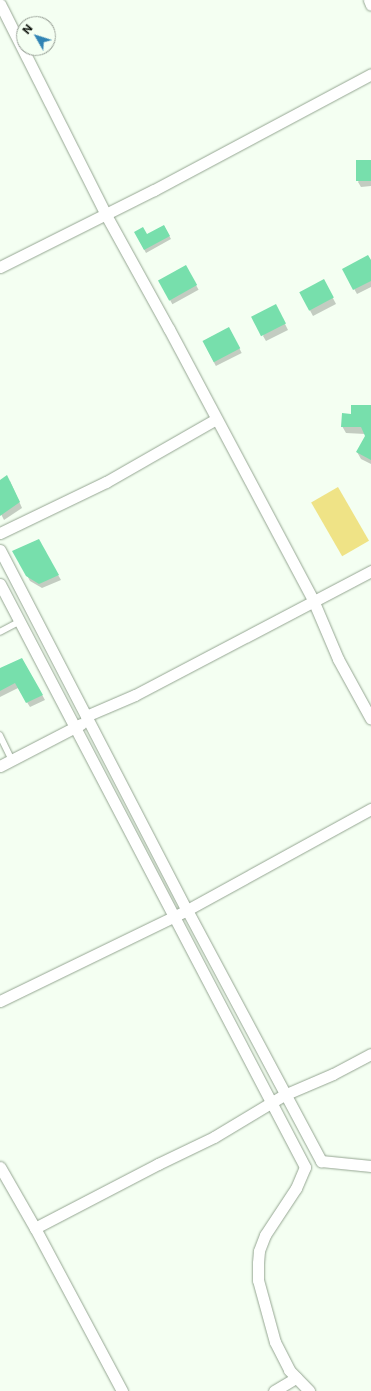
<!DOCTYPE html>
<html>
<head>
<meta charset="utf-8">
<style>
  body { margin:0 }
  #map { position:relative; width:371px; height:1391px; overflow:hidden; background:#f4fff2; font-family:Inter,sans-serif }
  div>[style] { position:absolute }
  .green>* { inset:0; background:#efe386; transform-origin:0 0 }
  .shadow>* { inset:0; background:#0003; transform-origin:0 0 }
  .building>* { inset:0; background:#77dfac; transform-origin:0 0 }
  .roads { filter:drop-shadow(0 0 1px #95a692) drop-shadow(0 0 1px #95a692) }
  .service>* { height:5.5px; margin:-2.75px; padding:0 2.75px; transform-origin:2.75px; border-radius:2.75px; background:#fff }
  .minor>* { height:11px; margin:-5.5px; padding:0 5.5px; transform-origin:5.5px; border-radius:5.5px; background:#fff }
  span { translate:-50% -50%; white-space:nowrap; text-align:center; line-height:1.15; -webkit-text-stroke:3.5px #f4fff2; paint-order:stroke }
  .north { position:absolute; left:16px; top:16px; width:40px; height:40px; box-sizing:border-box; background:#f4fff2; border:1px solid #969e94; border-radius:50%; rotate:309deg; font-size:11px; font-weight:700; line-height:16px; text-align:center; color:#080d07 }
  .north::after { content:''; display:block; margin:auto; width:14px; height:18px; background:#3084b4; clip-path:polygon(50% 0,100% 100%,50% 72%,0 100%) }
</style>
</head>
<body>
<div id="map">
  <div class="green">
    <i style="left:338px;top:487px;width:62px;height:31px;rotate:60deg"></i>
  </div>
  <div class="shadow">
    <i style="clip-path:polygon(371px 161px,371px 186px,361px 187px,358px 182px)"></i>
    <i style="clip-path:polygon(164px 226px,171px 239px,146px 253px,135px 232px,146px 236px)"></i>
    <i style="clip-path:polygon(371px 261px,371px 287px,357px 294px,343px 269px)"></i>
    <i style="left:186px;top:267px;width:26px;height:30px;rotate:61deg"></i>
    <i style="clip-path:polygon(326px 285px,336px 304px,313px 316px,300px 292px)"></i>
    <i style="clip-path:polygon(278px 310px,288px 330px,266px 341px,263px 336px)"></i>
    <i style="left:229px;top:328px;width:28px;height:29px;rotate:63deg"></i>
    <i style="clip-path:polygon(371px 407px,371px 464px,361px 459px,357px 452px,366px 436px,365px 434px,346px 433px,342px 426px,352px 415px)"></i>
    <i style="clip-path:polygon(0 481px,10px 481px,22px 508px,4px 520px,0 512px)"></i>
    <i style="clip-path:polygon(38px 540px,61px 580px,42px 588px,30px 581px,14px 551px)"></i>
    <i style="clip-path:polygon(22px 659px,45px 700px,30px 707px,18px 688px,0 697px,0 670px)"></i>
  </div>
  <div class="building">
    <i style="left:371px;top:160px;width:21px;height:15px;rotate:90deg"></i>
    <i style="clip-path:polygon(164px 225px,170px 236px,144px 250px,134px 232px,143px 227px,147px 234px)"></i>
    <i style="clip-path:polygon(368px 255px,371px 260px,371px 281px,353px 290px,342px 269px)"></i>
    <i style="left:186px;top:265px;width:23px;height:32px;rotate:61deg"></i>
    <i style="left:324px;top:279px;width:21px;height:28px;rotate:62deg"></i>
    <i style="left:276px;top:304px;width:22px;height:28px;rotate:63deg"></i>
    <i style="left:229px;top:327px;width:24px;height:30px;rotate:62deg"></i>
    <i style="clip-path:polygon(351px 405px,371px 405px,371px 460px,356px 452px,365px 436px,361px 427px,341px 427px,342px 413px,351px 414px)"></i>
    <i style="clip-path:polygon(7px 475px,20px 502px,0 516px,0 480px)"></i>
    <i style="clip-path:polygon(39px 539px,59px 575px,39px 584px,26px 576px,12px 551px)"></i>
    <i style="clip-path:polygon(22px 658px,43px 695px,26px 703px,15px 683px,0 691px,0 668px)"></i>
  </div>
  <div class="roads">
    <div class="service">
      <i style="left:0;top:632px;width:21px;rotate:-28deg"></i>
      <i style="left:0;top:735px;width:28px;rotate:64deg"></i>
    </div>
    <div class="minor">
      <i style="left:369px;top:0;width:5px;rotate:68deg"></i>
      <i style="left:0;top:4px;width:236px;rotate:63.3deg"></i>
      <i style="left:106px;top:215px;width:130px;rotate:61.1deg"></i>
      <i style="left:169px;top:329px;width:307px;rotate:62deg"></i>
      <i style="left:313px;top:600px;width:64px;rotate:67deg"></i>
      <i style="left:338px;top:659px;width:68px;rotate:61.2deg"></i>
      <i style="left:0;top:267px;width:172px;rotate:-26.6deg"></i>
      <i style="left:154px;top:190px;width:246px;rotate:-28.1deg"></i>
      <i style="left:0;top:533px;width:118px;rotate:-25.7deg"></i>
      <i style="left:106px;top:482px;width:127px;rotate:-29.8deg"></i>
      <i style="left:0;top:550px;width:406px;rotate:62.6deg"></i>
      <i style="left:187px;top:910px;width:285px;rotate:61.9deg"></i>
      <i style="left:321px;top:1161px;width:50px;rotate:5.7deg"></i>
      <i style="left:0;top:584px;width:658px;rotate:62.38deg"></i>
      <i style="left:305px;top:1167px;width:23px;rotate:113deg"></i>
      <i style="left:296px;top:1188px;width:56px;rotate:123.4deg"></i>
      <i style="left:265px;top:1235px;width:17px;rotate:111deg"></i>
      <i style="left:259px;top:1251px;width:12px;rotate:95deg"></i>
      <i style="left:258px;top:1263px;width:17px;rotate:90deg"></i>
      <i style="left:258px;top:1280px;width:64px;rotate:74.7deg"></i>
      <i style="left:275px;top:1342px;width:31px;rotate:63deg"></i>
      <i style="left:289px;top:1370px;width:29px;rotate:46deg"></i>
      <i style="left:86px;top:716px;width:53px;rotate:-23.2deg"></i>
      <i style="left:135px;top:695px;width:267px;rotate:-27.7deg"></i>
      <i style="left:0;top:766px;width:91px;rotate:-27.4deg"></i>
      <i style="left:0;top:1001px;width:208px;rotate:-25.9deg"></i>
      <i style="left:187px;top:910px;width:210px;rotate:-28.8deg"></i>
      <i style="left:0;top:1167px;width:70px;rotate:60.2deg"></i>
      <i style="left:35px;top:1228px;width:185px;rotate:61.9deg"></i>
      <i style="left:35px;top:1228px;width:139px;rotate:-27.5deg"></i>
      <i style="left:158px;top:1164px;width:62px;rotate:-25.7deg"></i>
      <i style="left:214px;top:1137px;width:82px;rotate:-31deg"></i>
      <i style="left:284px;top:1095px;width:53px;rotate:-23.2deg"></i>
      <i style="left:333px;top:1074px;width:43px;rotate:-27.8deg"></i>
      <i style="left:274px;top:1391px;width:26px;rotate:-31deg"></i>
    </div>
  </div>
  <div class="north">N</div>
</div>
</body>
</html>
